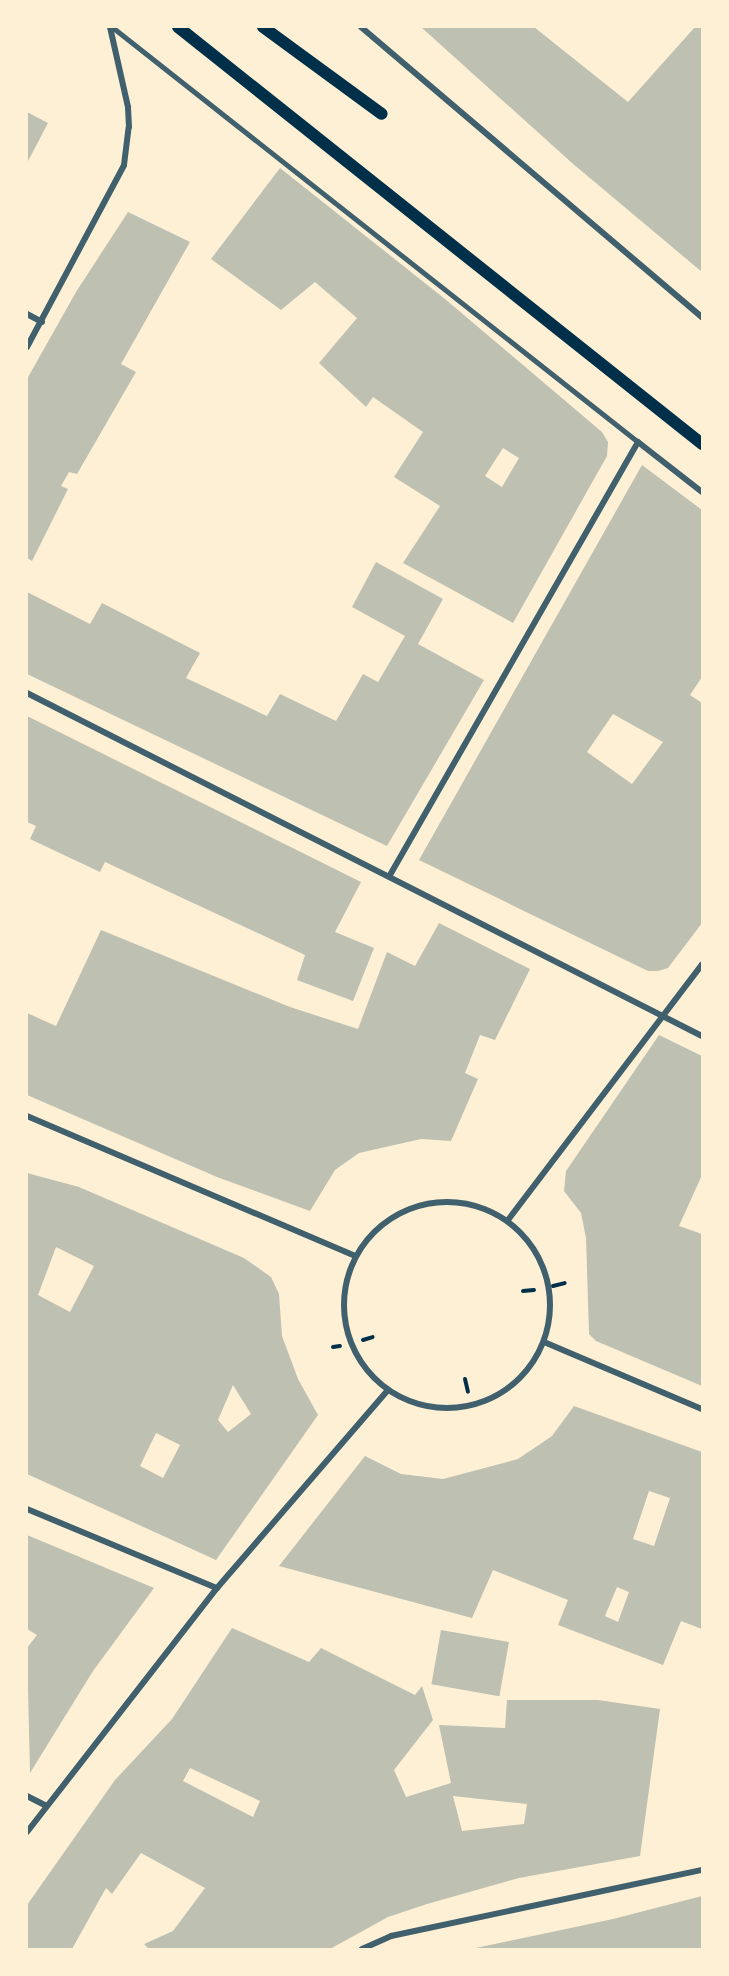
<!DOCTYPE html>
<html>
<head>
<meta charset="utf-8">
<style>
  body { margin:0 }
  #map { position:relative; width:729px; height:1976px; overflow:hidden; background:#fdf0d5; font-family:"Golos Text",sans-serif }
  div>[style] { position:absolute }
  .building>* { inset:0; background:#bec0b2; transform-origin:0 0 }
  .path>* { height:4px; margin:-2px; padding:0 2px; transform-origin:2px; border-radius:2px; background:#003049 }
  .pedestrian>* { height:5px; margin:-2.5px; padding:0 2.5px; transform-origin:2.5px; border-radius:2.5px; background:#3f606c }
  .minor>* { height:6px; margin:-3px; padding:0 3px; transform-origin:3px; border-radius:3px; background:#3f606c }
  .minor>.ring { margin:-3px; padding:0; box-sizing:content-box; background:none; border:6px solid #3f606c; border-radius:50% }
  .secondary>* { height:12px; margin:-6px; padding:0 6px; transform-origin:6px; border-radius:6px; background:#003049 }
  span { translate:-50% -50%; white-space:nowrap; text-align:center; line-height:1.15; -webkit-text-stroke:5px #fdf0d5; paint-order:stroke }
  .frame { position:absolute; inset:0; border:28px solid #fdf0d5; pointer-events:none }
</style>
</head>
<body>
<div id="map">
  <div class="building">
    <i style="clip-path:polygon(421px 27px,534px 27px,628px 102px,695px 27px,702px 27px,702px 272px,572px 163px)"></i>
    <i style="clip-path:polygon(27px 112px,48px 123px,27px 163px)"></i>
    <i style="clip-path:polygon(evenodd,280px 168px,445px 299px,602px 432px,608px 442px,607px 456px,513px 623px,403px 563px,440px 506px,394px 477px,423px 432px,373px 397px,366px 407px,319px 363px,357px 318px,315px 282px,281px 310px,211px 259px,280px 168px,503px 448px,519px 458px,502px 487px,485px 476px,503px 448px)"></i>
    <i style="clip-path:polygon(128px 212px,190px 242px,121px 364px,136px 372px,77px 474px,69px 472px,61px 486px,68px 489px,32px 561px,27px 558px,27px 379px,76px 292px)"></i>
    <i style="clip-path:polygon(evenodd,642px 465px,702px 510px,702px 677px,690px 695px,702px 703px,702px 923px,668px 968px,658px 971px,648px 971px,419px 860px,642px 465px,613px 714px,663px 742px,632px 784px,587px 752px,613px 714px)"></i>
    <i style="clip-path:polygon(376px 562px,443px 599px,418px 644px,484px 680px,387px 846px,27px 674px,27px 592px,90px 624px,102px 603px,200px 653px,186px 678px,267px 716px,280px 694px,336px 721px,363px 674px,378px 682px,405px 636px,352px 607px)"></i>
    <i style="clip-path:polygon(27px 716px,361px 882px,335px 932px,374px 948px,353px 1001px,297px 980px,305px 955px,105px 862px,100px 872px,30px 839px,36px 826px,27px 822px)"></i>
    <i style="clip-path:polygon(439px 923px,530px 969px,495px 1040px,480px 1035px,465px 1073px,478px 1079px,451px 1141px,421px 1139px,359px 1153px,335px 1170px,310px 1211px,217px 1177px,27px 1095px,27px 1013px,56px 1026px,101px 930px,290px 1007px,358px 1029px,387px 952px,415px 966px)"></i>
    <i style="clip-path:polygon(659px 1035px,702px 1056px,702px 1175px,679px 1226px,702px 1234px,702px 1386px,596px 1341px,589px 1334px,586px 1238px,581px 1213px,564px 1191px,566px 1171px)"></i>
    <i style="clip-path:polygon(evenodd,27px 1173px,79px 1187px,244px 1258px,271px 1277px,279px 1294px,282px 1336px,298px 1379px,318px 1415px,216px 1560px,27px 1474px,27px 1173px,56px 1247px,94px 1266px,70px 1312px,38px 1295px,56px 1247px,27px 1173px,233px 1385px,251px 1414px,228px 1432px,218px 1420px,233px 1385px,27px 1173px,156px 1433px,180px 1445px,163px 1478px,140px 1466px,156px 1433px)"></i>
    <i style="clip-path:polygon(evenodd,574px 1406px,702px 1452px,702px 1629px,681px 1621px,663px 1665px,558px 1625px,568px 1600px,493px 1570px,472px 1618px,279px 1566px,365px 1456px,401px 1474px,443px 1479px,518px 1459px,552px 1436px,574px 1406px,649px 1491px,670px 1498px,654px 1546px,633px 1539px,649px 1491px,574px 1406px,617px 1587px,629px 1592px,618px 1622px,605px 1616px,617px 1587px)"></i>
    <i style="clip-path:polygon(27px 1535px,154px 1588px,93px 1671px,30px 1773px,27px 1648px,37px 1635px,27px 1629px)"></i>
    <i style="clip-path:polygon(evenodd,232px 1628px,309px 1662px,321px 1648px,415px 1695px,422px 1686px,433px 1720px,394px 1770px,406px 1797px,451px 1783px,439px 1725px,505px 1728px,507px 1700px,598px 1700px,660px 1709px,640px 1856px,519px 1878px,427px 1904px,388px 1917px,330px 1949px,149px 1949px,144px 1944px,173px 1931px,205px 1888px,141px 1853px,112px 1894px,106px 1888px,72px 1949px,27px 1949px,27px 1905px,115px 1780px,172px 1719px,232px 1628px,190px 1768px,260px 1801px,253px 1817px,183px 1781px,190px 1768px,232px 1628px,453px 1796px,527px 1804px,524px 1824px,462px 1831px,453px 1796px)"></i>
    <i style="left:441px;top:1630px;width:69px;height:55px;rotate:10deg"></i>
    <i style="clip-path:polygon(702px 1896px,702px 1949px,471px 1949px,613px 1919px)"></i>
  </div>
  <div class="path">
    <i style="left:553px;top:1286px;width:12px;rotate:-14deg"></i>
    <i style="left:523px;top:1291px;width:11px;rotate:-5deg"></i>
    <i style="left:363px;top:1340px;width:10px;rotate:-17deg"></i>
    <i style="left:333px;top:1347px;width:7px;rotate:-8deg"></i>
    <i style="left:465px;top:1379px;width:13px;rotate:77deg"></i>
  </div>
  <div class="pedestrian">
    <i style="left:112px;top:27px;width:670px;rotate:38.27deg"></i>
  </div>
  <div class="minor">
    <i style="left:361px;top:27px;width:448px;rotate:40.4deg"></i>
    <i style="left:27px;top:314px;width:17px;rotate:28deg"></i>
    <i style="left:27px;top:347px;width:206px;rotate:-61.9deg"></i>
    <i style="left:124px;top:165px;width:38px;rotate:-83deg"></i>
    <i style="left:129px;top:127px;width:20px;rotate:-93deg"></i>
    <i style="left:128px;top:107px;width:82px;rotate:-102.7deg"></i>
    <i style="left:27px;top:693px;width:757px;rotate:26.94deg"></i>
    <i style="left:390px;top:875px;width:499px;rotate:-60.2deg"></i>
    <i style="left:638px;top:442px;width:81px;rotate:38deg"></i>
    <i style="left:27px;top:1116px;width:357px;rotate:23.1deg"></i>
    <i class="ring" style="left:344px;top:1202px;width:200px;height:200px"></i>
    <i style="left:508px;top:1220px;width:321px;rotate:-52.8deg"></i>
    <i style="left:544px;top:1342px;width:172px;rotate:23deg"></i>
    <i style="left:27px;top:1509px;width:206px;rotate:22.6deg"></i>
    <i style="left:27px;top:1796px;width:22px;rotate:27deg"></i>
    <i style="left:27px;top:1832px;width:309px;rotate:-52.1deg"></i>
    <i style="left:217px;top:1588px;width:262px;rotate:-49.2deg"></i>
    <i style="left:362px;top:1949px;width:32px;rotate:-24deg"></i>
    <i style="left:391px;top:1936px;width:318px;rotate:-12deg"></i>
  </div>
  <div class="secondary">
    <i style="left:178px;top:27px;width:670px;rotate:38.51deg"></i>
    <i style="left:263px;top:27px;width:147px;rotate:36.2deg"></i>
  </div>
  <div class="frame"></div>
</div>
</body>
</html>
